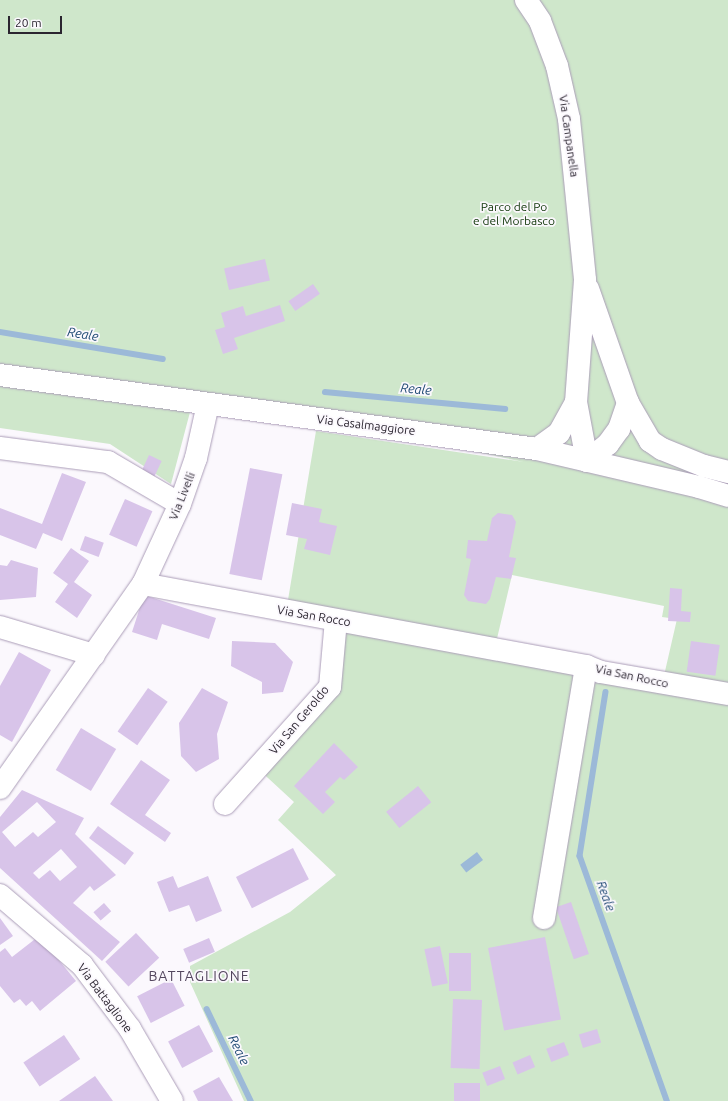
<!DOCTYPE html>
<html>
<head>
<meta charset="utf-8">
<style>
  body { margin:0 }
  #map { position:relative; width:728px; height:1101px; overflow:hidden; background:#fbf8fd; font-family:Ubuntu,sans-serif }
  div>[style] { position:absolute }
  .green>* { inset:0; background:#cfe7cb }
  .water>* { inset:0; background:#9cb9d8; transform-origin:0 0 }
  .stream>* { height:5.5px; margin:-2.75px; padding:0 2.75px; transform-origin:2.75px; border-radius:2.75px; background:#9cb9d8 }
  .building>* { inset:0; background:#d8c4e9; transform-origin:0 0 }
  .roads { filter:drop-shadow(0 0 1px #ab9db8) drop-shadow(0 0 1px #ab9db8) }
  .minor>* { height:22px; margin:-11px; padding:0 11px; transform-origin:11px; border-radius:11px; background:#fff }
  .major>* { height:22px; margin:-11px; padding:0 11px; transform-origin:11px; border-radius:11px; background:#fff }
  span { translate:-50% -50%; white-space:nowrap; text-align:center; line-height:1.15; -webkit-text-stroke:3.5px #fbf8fd; paint-order:stroke }
  .street-label { font-size:12px; color:#2b2530 }
  .park-label { font-size:12px; color:#0f3608 }
  .water-label { font-size:13px; color:#204a74; font-style:italic }
  .quarter-label { font-size:14px; color:#53465e; letter-spacing:1px }
  .scale { position:absolute; left:8px; top:16px; width:54px; height:18px; box-sizing:border-box; border:2px solid #2b2530; border-top:0; padding-left:5px; font-size:12px; line-height:14px; white-space:nowrap; color:#2b2530; -webkit-text-stroke:3px #fbf8fd; paint-order:stroke }
</style>
</head>
<body>
<div id="map">
  <div class="green">
    <i style="clip-path:polygon(evenodd,0 0,728px 0,728px 1101px,244px 1101px,190px 982px,190px 966px,290px 912px,336px 875px,278px 820px,294px 802px,255px 766px,329px 687px,336px 620px,286px 612px,316px 431px,524px 462px,322px 420px,194px 397px,171px 484px,110px 444px,0 428px,0 0,512px 575px,664px 606px,662px 617px,677px 619px,663px 680px,495px 647px,512px 575px)"></i>
  </div>
  <div class="water">
    <i style="left:477px;top:852px;width:10px;height:21px;rotate:53deg"></i>
  </div>
  <div class="stream">
    <i style="left:0;top:332px;width:165px;rotate:9.4deg"></i>
    <i style="left:325px;top:392px;width:181px;rotate:5.4deg"></i>
    <i style="left:606px;top:692px;width:166px;rotate:99deg"></i>
    <i style="left:580px;top:856px;width:260px;rotate:70.4deg"></i>
    <i style="left:207px;top:1009px;width:102px;rotate:64.4deg"></i>
  </div>
  <div class="building">
    <i style="left:265px;top:259px;width:22px;height:42px;rotate:77deg"></i>
    <i style="left:313px;top:284px;width:12px;height:30px;rotate:55deg"></i>
    <i style="clip-path:polygon(280px 305px,285px 321px,234px 338px,238px 349px,223px 354px,215px 330px,225px 327px,221px 313px,243px 306px,246px 316px)"></i>
    <i style="left:149px;top:455px;width:14px;height:17px;rotate:25deg"></i>
    <i style="left:250px;top:468px;width:33px;height:108px;rotate:11deg"></i>
    <i style="clip-path:polygon(62px 473px,86px 482px,62px 541px,43px 533px,36px 549px,0 535px,0 508px,42px 524px)"></i>
    <i style="left:125px;top:499px;width:30px;height:39px;rotate:24deg"></i>
    <i style="clip-path:polygon(292px 503px,322px 509px,319px 522px,337px 526px,330px 555px,304px 549px,307px 539px,286px 535px)"></i>
    <i style="clip-path:polygon(498px 513px,512px 515px,516px 522px,509px 557px,516px 558px,511px 579px,496px 577px,490px 599px,486px 604px,468px 601px,464px 595px,471px 559px,466px 558px,468px 540px,487px 541px,492px 518px)"></i>
    <i style="left:85px;top:536px;width:20px;height:15px;rotate:20deg"></i>
    <i style="clip-path:polygon(71px 548px,89px 561px,74px 582px,92px 595px,77px 618px,55px 602px,68px 584px,53px 573px)"></i>
    <i style="clip-path:polygon(11px 560px,38px 568px,36px 597px,0 600px,0 565px,7px 566px)"></i>
    <i style="clip-path:polygon(670px 588px,682px 589px,681px 611px,691px 612px,690px 622px,668px 621px)"></i>
    <i style="clip-path:polygon(144px 595px,216px 618px,209px 639px,162px 624px,157px 640px,132px 632px)"></i>
    <i style="clip-path:polygon(232px 641px,275px 643px,293px 662px,283px 692px,262px 694px,262px 682px,231px 666px)"></i>
    <i style="left:691px;top:641px;width:29px;height:31px;rotate:8deg"></i>
    <i style="clip-path:polygon(19px 652px,51px 670px,12px 742px,0 735px,0 686px)"></i>
    <i style="left:148px;top:688px;width:24px;height:53px;rotate:35deg"></i>
    <i style="clip-path:polygon(202px 688px,228px 702px,217px 734px,219px 759px,196px 772px,181px 756px,179px 723px)"></i>
    <i style="left:81px;top:728px;width:41px;height:49px;rotate:31deg"></i>
    <i style="clip-path:polygon(334px 743px,358px 767px,344px 780px,340px 777px,325px 792px,335px 802px,323px 814px,294px 786px)"></i>
    <i style="clip-path:polygon(141px 760px,170px 780px,145px 815px,171px 833px,165px 842px,110px 804px)"></i>
    <i style="left:418px;top:786px;width:21px;height:41px;rotate:51deg"></i>
    <i style="clip-path:polygon(evenodd,22px 790px,84px 818px,75px 834px,116px 875px,94px 891px,90px 886px,73px 903px,120px 942px,102px 961px,0 868px,0 817px,22px 790px,37px 802px,56px 822px,38px 837px,33px 832px,15px 847px,2px 832px,37px 802px,22px 790px,61px 849px,77px 867px,60px 881px,50px 870px,39px 879px,33px 873px,61px 849px)"></i>
    <i style="left:98px;top:826px;width:45px;height:15px;rotate:37deg"></i>
    <i style="left:293px;top:848px;width:35px;height:64px;rotate:63deg"></i>
    <i style="clip-path:polygon(173px 876px,178px 888px,208px 876px,222px 911px,196px 922px,189px 905px,169px 912px,157px 882px)"></i>
    <i style="left:571px;top:902px;width:55px;height:16px;rotate:71deg"></i>
    <i style="left:104px;top:903px;width:11px;height:14px;rotate:49deg"></i>
    <i style="clip-path:polygon(0 918px,13px 936px,0 945px)"></i>
    <i style="left:136px;top:933px;width:34px;height:42px;rotate:47deg"></i>
    <i style="clip-path:polygon(39px 936px,76px 981px,40px 1011px,32px 1001px,26px 1006px,20px 999px,14px 1003px,0 986px,0 952px,5px 948px,12px 957px)"></i>
    <i style="left:545px;top:937px;width:84px;height:58px;rotate:79deg"></i>
    <i style="left:209px;top:938px;width:15px;height:28px;rotate:67deg"></i>
    <i style="left:440px;top:946px;width:38px;height:16px;rotate:78deg"></i>
    <i style="left:449px;top:953px;width:22px;height:38px"></i>
    <i style="left:171px;top:979px;width:30px;height:38px;rotate:63deg"></i>
    <i style="left:453px;top:999px;width:29px;height:69px;rotate:2deg"></i>
    <i style="left:199px;top:1025px;width:30px;height:35px;rotate:62deg"></i>
    <i style="left:597px;top:1029px;width:14px;height:19px;rotate:73deg"></i>
    <i style="left:64px;top:1035px;width:29px;height:49px;rotate:56deg"></i>
    <i style="left:564px;top:1042px;width:14px;height:19px;rotate:69deg"></i>
    <i style="left:530px;top:1055px;width:13px;height:19px;rotate:67deg"></i>
    <i style="left:500px;top:1066px;width:14px;height:19px;rotate:69deg"></i>
    <i style="clip-path:polygon(95px 1076px,113px 1101px,59px 1101px)"></i>
    <i style="clip-path:polygon(219px 1077px,233px 1101px,198px 1101px,193px 1091px)"></i>
    <i style="left:480px;top:1083px;width:18px;height:26px;rotate:90deg"></i>
  </div>
  <div class="roads">
    <div class="minor">
      <i style="left:0;top:448px;width:109px;rotate:7.4deg"></i>
      <i style="left:108px;top:462px;width:83px;rotate:30.3deg"></i>
      <i style="left:143px;top:584px;width:451px;rotate:10.5deg"></i>
      <i style="left:586px;top:666px;width:16px;rotate:22deg"></i>
      <i style="left:601px;top:672px;width:129px;rotate:9.8deg"></i>
      <i style="left:0;top:627px;width:98px;rotate:16.6deg"></i>
      <i style="left:0;top:788px;width:249px;rotate:-55deg"></i>
      <i style="left:143px;top:584px;width:88px;rotate:-65.2deg"></i>
      <i style="left:180px;top:504px;width:49px;rotate:-70.8deg"></i>
      <i style="left:196px;top:458px;width:55px;rotate:-77.5deg"></i>
      <i style="left:225px;top:804px;width:157px;rotate:-48.1deg"></i>
      <i style="left:330px;top:687px;width:67px;rotate:-84.9deg"></i>
      <i style="left:0;top:895px;width:108px;rotate:40.5deg"></i>
      <i style="left:82px;top:965px;width:80px;rotate:53.1deg"></i>
      <i style="left:130px;top:1029px;width:83px;rotate:59.7deg"></i>
      <i style="left:544px;top:918px;width:255px;rotate:-80.5deg"></i>
    </div>
    <div class="major">
      <i style="left:526px;top:0;width:25px;rotate:56deg"></i>
      <i style="left:540px;top:21px;width:48px;rotate:69.3deg"></i>
      <i style="left:557px;top:66px;width:54px;rotate:77.2deg"></i>
      <i style="left:569px;top:119px;width:162px;rotate:84.3deg"></i>
      <i style="left:585px;top:280px;width:122px;rotate:94.2deg"></i>
      <i style="left:576px;top:402px;width:60px;rotate:79.4deg"></i>
      <i style="left:588px;top:289px;width:121px;rotate:70.7deg"></i>
      <i style="left:628px;top:403px;width:44px;rotate:59.9deg"></i>
      <i style="left:650px;top:441px;width:14px;rotate:34deg"></i>
      <i style="left:662px;top:449px;width:45px;rotate:22deg"></i>
      <i style="left:704px;top:466px;width:25px;rotate:14deg"></i>
      <i style="left:0;top:375px;width:542px;rotate:7.85deg"></i>
      <i style="left:537px;top:449px;width:166px;rotate:13.2deg"></i>
      <i style="left:699px;top:487px;width:30px;rotate:17deg"></i>
      <i style="left:537px;top:449px;width:27px;rotate:-36deg"></i>
      <i style="left:559px;top:433px;width:35px;rotate:-61deg"></i>
      <i style="left:587px;top:461px;width:27px;rotate:-39deg"></i>
      <i style="left:608px;top:444px;width:19px;rotate:-54deg"></i>
      <i style="left:619px;top:429px;width:28px;rotate:-71deg"></i>
    </div>
  </div>
  <div class="street-label">
    <span style="left:569px;top:136px;rotate:82deg">Via Campanella</span>
    <span style="left:366px;top:425px;rotate:7deg">Via Casalmaggiore</span>
    <span style="left:182px;top:496px;rotate:-68deg">Via Livelli</span>
    <span style="left:314px;top:616px;rotate:10deg">Via San Rocco</span>
    <span style="left:632px;top:676px;rotate:12deg">Via San Rocco</span>
    <span style="left:299px;top:720px;rotate:-50deg">Via San Geroldo</span>
    <span style="left:105px;top:998px;rotate:53deg">Via Battaglione</span>
  </div>
  <div class="park-label">
    <span style="left:514px;top:214px">Parco del Po<br>e del Morbasco</span>
  </div>
  <div class="water-label">
    <span style="left:83px;top:334px;rotate:9deg">Reale</span>
    <span style="left:416px;top:389px;rotate:5deg">Reale</span>
    <span style="left:606px;top:896px;rotate:70deg">Reale</span>
    <span style="left:239px;top:1050px;rotate:64deg">Reale</span>
  </div>
  <div class="quarter-label">
    <span style="left:199px;top:976px">BATTAGLIONE</span>
  </div>
  <div class="scale">20 m</div>
</div>
</body>
</html>
